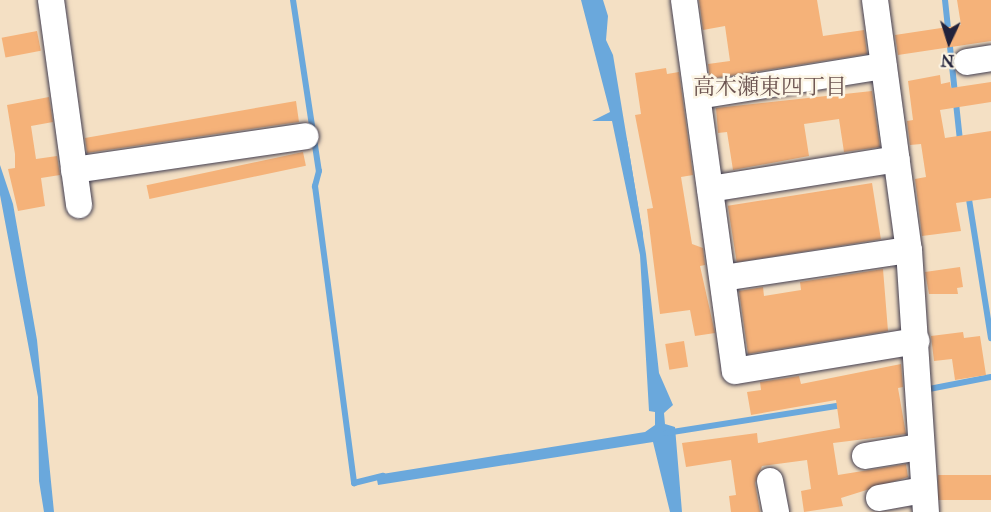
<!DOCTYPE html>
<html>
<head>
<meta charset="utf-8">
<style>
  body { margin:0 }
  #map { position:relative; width:991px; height:512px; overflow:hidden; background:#f4e0c4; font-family:"IM FELL Great Primer","Noto Serif JP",serif }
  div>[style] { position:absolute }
  .water>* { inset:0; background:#6aa8dc }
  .stream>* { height:6px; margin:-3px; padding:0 3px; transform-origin:3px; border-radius:3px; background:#6aa8dc }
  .building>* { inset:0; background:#f5b279; transform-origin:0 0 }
  .roads { filter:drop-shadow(0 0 2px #423e50) drop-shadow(0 0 2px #423e50) }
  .minor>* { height:26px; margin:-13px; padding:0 13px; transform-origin:13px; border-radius:13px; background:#fff }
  span { translate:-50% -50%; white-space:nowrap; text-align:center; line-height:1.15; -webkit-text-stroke:5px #fcf5e5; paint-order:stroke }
  .neighbourhood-label { font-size:22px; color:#6c5451 }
  .north { position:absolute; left:919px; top:12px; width:60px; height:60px; -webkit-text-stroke:4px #fcf5e5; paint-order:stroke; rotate:184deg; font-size:16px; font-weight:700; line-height:24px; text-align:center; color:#22223b }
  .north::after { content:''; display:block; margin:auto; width:21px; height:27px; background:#22223b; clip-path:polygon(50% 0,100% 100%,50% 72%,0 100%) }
</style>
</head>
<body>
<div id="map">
  <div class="water">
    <i style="clip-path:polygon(581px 0,603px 0,608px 16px,606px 40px,613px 55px,646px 254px,659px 373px,673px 405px,664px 413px,665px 424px,675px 427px,682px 512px,670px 512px,653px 442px,378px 485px,376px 475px,645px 432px,655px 425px,655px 412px,649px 411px,640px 255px,612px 121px,592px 121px,610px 112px)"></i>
    <i style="clip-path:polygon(0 165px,13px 204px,37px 340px,54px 512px,44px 512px,39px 481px,38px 397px,0 195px)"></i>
  </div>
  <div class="stream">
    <i style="left:293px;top:0;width:173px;rotate:81.4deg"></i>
    <i style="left:319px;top:171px;width:16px;rotate:105deg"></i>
    <i style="left:315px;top:186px;width:300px;rotate:82.5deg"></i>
    <i style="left:354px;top:483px;width:30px;rotate:-14deg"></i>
    <i style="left:945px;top:0;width:142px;rotate:83.9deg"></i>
    <i style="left:624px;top:140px;width:96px;rotate:80.4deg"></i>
    <i style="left:968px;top:193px;width:147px;rotate:81deg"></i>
    <i style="left:924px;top:390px;width:68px;rotate:-11deg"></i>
    <i style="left:666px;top:433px;width:179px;rotate:-9deg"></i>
  </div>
  <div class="building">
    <i style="clip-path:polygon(699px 0,817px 0,823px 36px,864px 30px,867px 54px,710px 79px,708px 64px,730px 61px,725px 26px,703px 30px)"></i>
    <i style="clip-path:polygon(957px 0,991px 0,991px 41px,898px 55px,895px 35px,961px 25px)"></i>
    <i style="left:37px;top:31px;width:20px;height:36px;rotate:79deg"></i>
    <i style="clip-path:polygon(666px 68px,667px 74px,679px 72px,693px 175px,681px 177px,692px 244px,703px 248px,705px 265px,700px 266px,715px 333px,695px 336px,690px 310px,660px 314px,647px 209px,653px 208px,635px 115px,641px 114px,635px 73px)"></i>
    <i style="clip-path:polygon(940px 75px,941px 84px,950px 82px,951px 88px,991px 82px,991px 102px,940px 110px,945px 138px,991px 131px,991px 198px,956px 203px,961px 231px,922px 236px,915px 179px,926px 177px,921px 144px,910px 145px,907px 121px,913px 120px,908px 81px)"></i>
    <i style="clip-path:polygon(872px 91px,880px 147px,844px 152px,839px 119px,804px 124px,809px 156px,733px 170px,727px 132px,718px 133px,716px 108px)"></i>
    <i style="clip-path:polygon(49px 97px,53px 122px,31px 126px,36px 159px,57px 156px,60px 175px,41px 178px,45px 206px,18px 211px,8px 169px,15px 168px,15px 154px,7px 105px)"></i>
    <i style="clip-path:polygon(296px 101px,299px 122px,87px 153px,85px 138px)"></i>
    <i style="left:303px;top:152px;width:14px;height:160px;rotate:78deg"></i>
    <i style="left:872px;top:183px;width:57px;height:146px;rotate:81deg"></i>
    <i style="clip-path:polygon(960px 267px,963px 287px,957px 288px,958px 294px,929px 294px,925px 272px)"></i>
    <i style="clip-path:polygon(883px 269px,888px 331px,748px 354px,739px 291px,763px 287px,764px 296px,801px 290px,800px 282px)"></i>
    <i style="clip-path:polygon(963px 332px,964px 338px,980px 336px,986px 375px,955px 380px,952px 359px,934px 361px,931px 336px)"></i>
    <i style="left:684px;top:341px;width:26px;height:19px;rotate:81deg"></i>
    <i style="clip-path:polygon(901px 364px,903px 387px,898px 388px,906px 434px,833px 443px,838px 475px,906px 464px,908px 477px,841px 498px,843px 506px,804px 512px,801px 491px,811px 489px,807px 460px,762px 466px,755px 483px,760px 512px,731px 512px,729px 496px,736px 495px,731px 460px,686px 467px,682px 443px,757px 433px,758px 443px,840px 428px,836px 400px,751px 415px,747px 392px,761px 390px,760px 382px,799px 376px,801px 384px)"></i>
    <i style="left:991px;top:475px;width:25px;height:53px;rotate:90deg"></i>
  </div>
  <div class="roads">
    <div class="minor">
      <i style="left:51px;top:0;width:207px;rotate:82.2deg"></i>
      <i style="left:684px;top:0;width:374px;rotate:82.2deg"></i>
      <i style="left:735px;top:371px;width:184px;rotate:-9.4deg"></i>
      <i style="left:875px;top:0;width:252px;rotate:82.3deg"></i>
      <i style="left:909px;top:250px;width:263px;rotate:86.3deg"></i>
      <i style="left:967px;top:62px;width:24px;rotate:-9deg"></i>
      <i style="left:698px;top:96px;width:188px;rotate:-9.2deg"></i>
      <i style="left:74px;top:170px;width:234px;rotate:-8.3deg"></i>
      <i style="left:710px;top:189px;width:189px;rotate:-9.1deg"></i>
      <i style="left:723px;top:278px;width:188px;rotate:-8.6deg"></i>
      <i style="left:865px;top:456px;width:56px;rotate:-9.3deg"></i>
      <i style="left:770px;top:481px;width:32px;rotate:79deg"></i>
      <i style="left:879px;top:498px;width:45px;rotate:-10.3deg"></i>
    </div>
  </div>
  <div class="neighbourhood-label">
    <span style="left:770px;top:87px">高木瀬東四丁目</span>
  </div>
  <div class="north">N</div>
</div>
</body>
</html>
